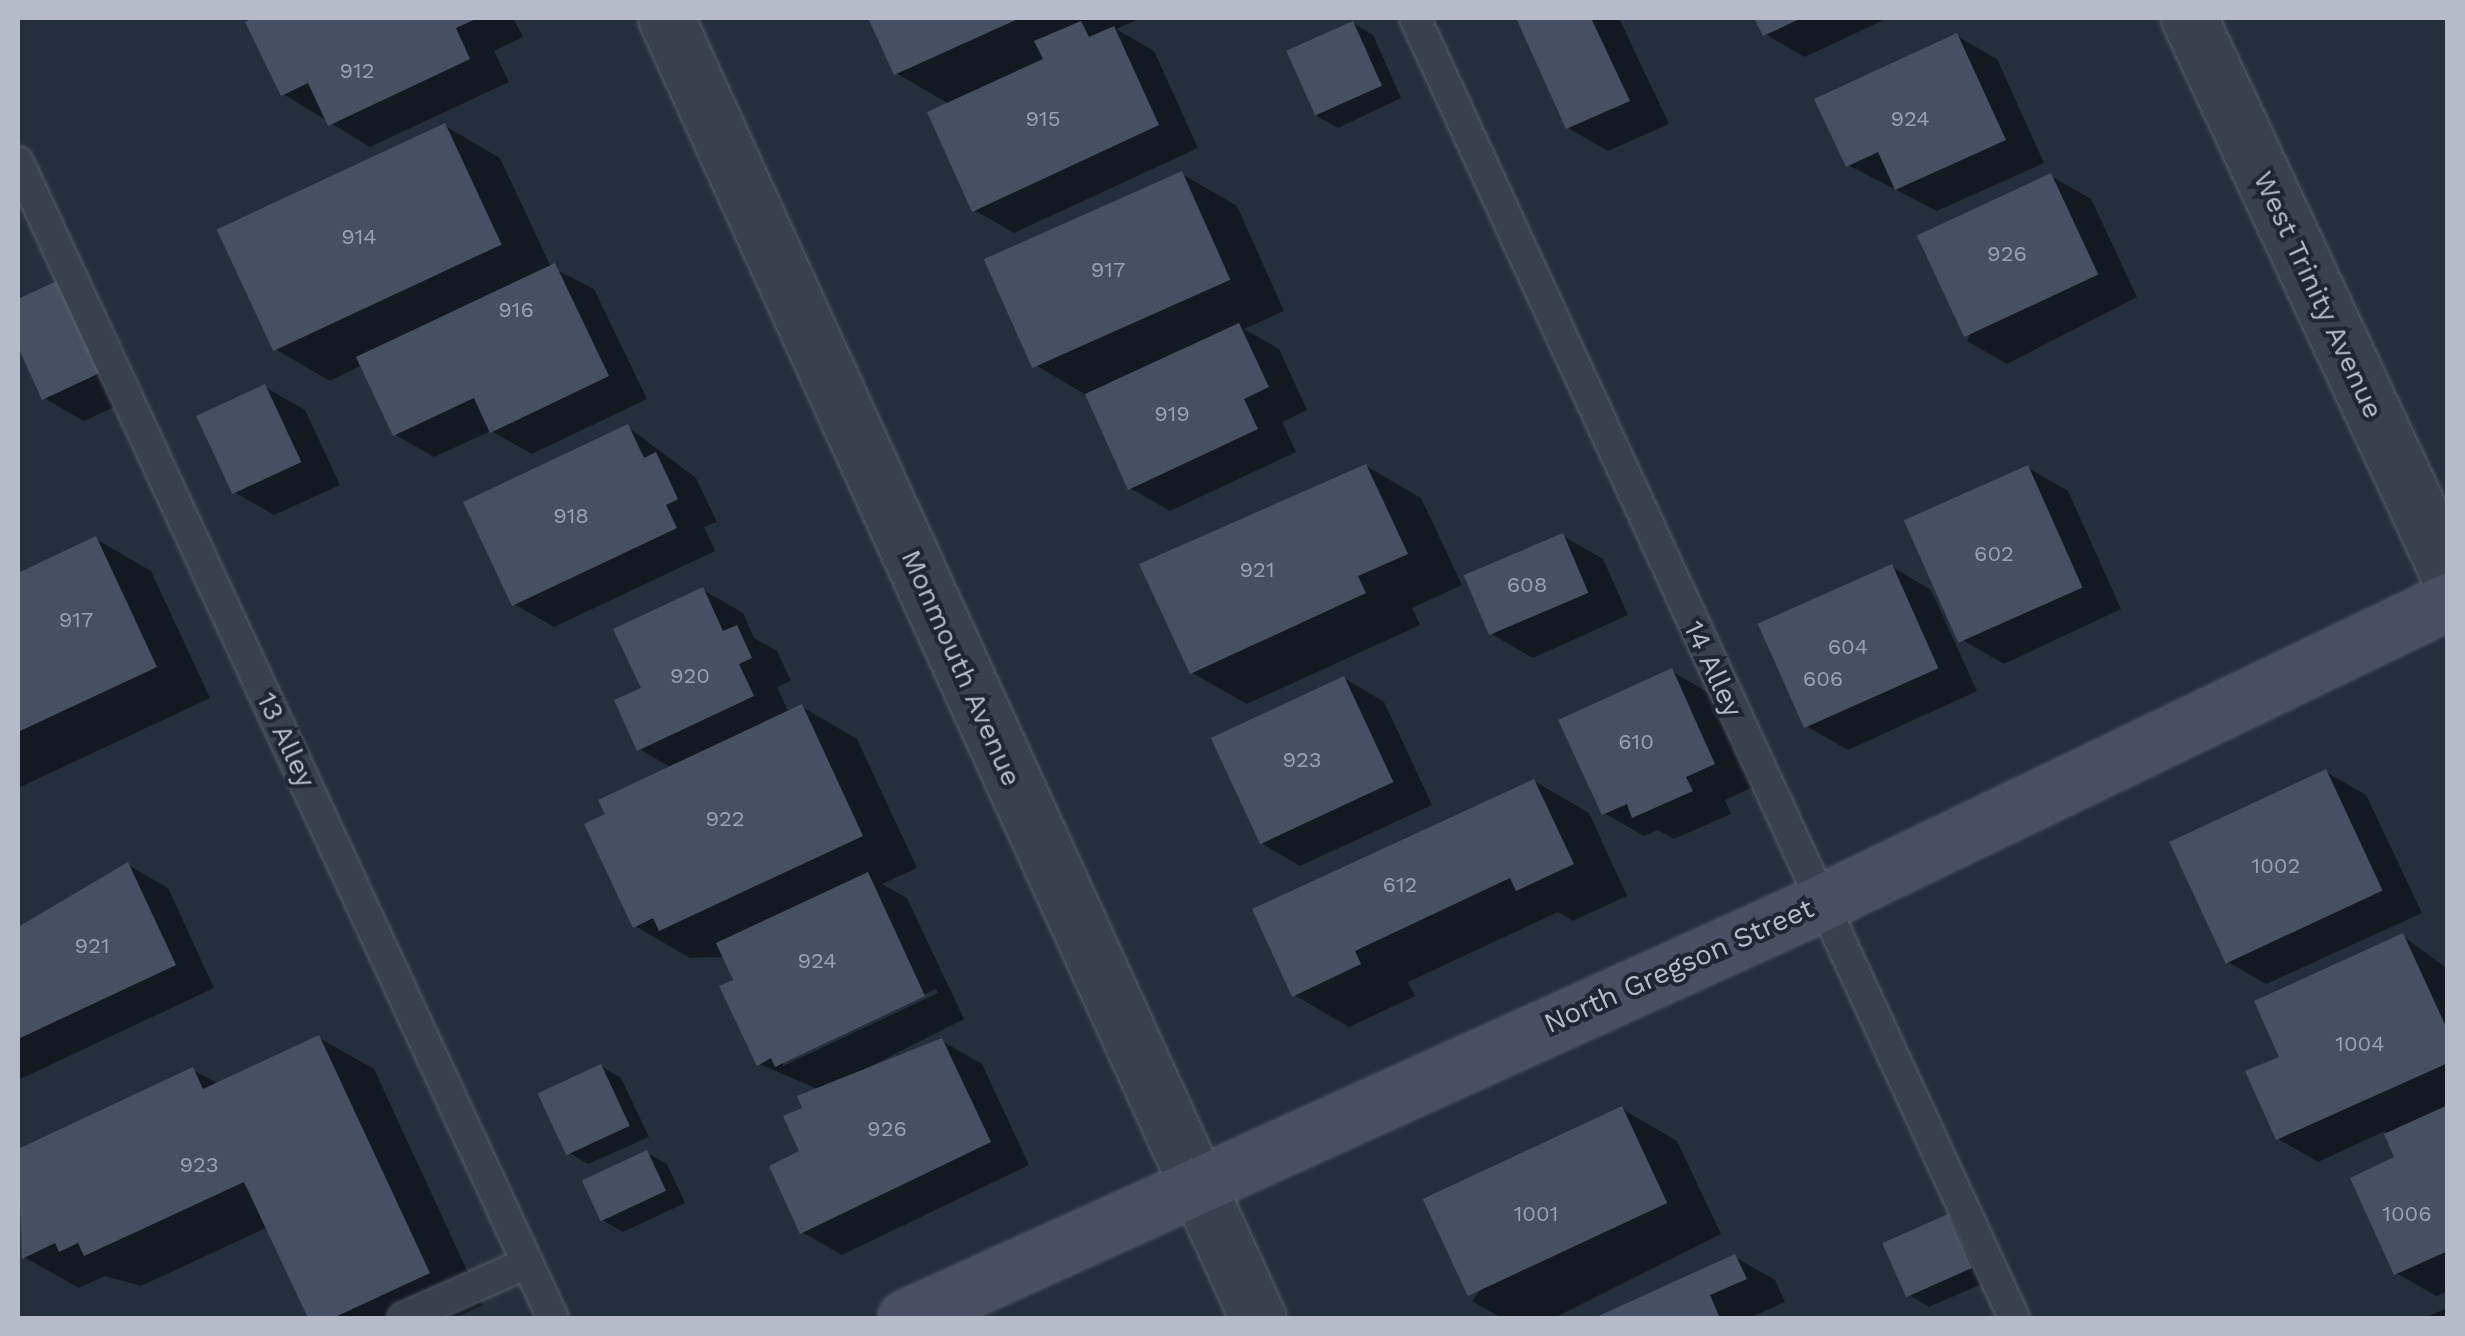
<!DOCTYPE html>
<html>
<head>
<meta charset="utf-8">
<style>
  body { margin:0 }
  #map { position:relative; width:2465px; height:1336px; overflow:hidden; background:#242f3e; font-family:"Work Sans",sans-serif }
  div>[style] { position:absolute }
  .shadow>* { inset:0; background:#0007 }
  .building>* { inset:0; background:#455162; transform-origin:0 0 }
  .roads { filter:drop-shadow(0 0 2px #565f6c) drop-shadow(0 0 2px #565f6c) }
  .service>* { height:30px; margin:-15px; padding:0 15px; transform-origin:15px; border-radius:15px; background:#38414e }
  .minor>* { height:55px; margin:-27.5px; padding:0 27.5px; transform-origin:27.5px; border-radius:27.5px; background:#38414e }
  .tertiary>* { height:55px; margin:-27.5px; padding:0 27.5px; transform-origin:27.5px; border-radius:27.5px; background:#38414e }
  .secondary>* { height:55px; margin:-27.5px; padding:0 27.5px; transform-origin:27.5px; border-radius:27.5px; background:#465061 }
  span { translate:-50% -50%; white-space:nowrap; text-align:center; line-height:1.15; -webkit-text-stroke:8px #1d2633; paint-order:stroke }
  .number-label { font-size:22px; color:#98a1af }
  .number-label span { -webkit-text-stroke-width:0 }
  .street-label { font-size:28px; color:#b4bcc9 }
  .frame { position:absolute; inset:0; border:20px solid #b4bcc9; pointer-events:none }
</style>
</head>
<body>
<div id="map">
  <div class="shadow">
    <i style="clip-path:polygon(262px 18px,513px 18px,523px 37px,494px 51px,509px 82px,370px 147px,283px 94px,248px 23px)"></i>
    <i style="clip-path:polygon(870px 18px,1142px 18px,1116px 29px,1154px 51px,1198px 148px,1014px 233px,974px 210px,949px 104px,896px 73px)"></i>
    <i style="clip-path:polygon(1518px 18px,1619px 18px,1669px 124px,1608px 151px,1568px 128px)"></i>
    <i style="clip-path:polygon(1757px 18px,1888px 18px,1805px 57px,1765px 34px)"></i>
    <i style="clip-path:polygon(1353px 23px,1373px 35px,1401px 98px,1338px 128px,1317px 116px)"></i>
    <i style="clip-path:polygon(1957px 36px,1997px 59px,2044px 163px,1937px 211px,1848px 165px)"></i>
    <i style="clip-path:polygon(445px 126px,500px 158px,551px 267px,594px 289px,647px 399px,532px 454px,491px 431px,434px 457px,394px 434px,362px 365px,330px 381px,275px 349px)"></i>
    <i style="clip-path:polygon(1182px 174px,1237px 206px,1284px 311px,1244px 329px,1279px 349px,1307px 410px,1282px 422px,1296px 452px,1170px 511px,1130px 488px,1088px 396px,1037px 366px)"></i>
    <i style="clip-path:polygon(2051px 176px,2091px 199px,2137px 297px,2007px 364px,1967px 341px)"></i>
    <i style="clip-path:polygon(61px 282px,101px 305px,143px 394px,84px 421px,44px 398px,18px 341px,18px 302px)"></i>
    <i style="clip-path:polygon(265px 387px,305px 410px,340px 485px,274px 515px,234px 492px)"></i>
    <i style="clip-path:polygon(628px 427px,696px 478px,717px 522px,704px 527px,715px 551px,554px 627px,514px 604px)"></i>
    <i style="clip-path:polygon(1366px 466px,1421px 498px,1462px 585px,1412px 608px,1420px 625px,1247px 704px,1192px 673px)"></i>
    <i style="clip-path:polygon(2028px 468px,2068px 491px,2121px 609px,2004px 664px,1964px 641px)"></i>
    <i style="clip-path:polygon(1563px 536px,1603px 559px,1628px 615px,1533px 658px,1493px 635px)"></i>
    <i style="clip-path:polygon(96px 539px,151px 571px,210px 698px,18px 788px,18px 576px)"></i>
    <i style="clip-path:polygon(1891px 566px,1931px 590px,1977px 691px,1848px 750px,1808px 727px)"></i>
    <i style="clip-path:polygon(evenodd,703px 590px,743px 613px,754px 638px,777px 651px,791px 681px,777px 687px,789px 713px,802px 707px,857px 739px,917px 868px,882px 884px,907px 898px,964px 1019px,840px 1082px,942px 1041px,982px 1064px,1029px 1165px,842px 1255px,802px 1232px,806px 1109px,820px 1090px,759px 1064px,725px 957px,690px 958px,635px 926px,608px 815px,672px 768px,639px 749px,644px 689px,703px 590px,936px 989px,938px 993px,783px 1066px,783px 1060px,936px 989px)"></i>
    <i style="clip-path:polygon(1671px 671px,1711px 694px,1753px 787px,1725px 800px,1731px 814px,1674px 839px,1658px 830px,1644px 836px,1604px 813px)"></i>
    <i style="clip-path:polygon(1344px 678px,1384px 702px,1432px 805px,1300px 866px,1261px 843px)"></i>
    <i style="clip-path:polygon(2326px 772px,2366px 795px,2422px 913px,2266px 984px,2226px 961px)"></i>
    <i style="clip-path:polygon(1534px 781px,1589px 813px,1627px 896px,1573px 921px,1558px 912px,1408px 982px,1415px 996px,1349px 1027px,1294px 995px)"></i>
    <i style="clip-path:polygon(128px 865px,168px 888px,214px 988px,18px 1080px,18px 929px)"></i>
    <i style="clip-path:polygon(2403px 936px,2448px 969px,2448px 1291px,2436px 1296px,2396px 1273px,2398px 1158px,2385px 1131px,2318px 1162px,2278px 1139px,2282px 1058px)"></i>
    <i style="clip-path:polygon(319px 1038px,374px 1069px,483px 1305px,454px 1318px,310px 1318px,268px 1227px,141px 1286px,105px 1276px,79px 1288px,24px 1257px,18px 1151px,193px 1070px,219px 1084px)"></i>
    <i style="clip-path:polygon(601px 1066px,621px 1078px,649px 1137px,588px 1164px,568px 1152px)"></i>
    <i style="clip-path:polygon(1622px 1109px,1677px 1141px,1721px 1234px,1554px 1318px,1502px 1318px,1472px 1301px)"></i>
    <i style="clip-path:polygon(647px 1153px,667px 1164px,685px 1203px,623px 1232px,602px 1220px)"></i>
    <i style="clip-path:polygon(1948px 1217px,1968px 1229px,1991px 1280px,1929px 1307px,1909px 1295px)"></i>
    <i style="clip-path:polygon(1735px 1257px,1775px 1280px,1785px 1302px,1749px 1318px,1600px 1318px)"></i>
    <i style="clip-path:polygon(2448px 1308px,2448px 1318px,2423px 1318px)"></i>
  </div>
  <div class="building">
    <i style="clip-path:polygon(254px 18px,478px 18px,456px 28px,470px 59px,328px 126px,308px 83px,281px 96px,245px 22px)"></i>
    <i style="clip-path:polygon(868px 18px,1020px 18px,894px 75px)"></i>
    <i style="clip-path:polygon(1516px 18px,1591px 18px,1630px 101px,1566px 129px)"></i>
    <i style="clip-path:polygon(1754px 18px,1802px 18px,1763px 36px)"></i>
    <i style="clip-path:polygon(1081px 21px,1089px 37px,1114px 26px,1159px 125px,972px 212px,927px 112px,1043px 59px,1034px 41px)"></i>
    <i style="left:1353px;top:21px;width:71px;height:73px;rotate:66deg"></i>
    <i style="clip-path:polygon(1957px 33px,2006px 140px,1895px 190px,1878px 152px,1846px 167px,1814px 99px)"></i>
    <i style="left:445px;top:123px;width:134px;height:252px;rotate:65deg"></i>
    <i style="left:1182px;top:171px;width:119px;height:217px;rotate:66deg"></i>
    <i style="left:2051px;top:173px;width:112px;height:148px;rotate:65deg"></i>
    <i style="clip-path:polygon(555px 263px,609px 376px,490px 433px,474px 398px,393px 436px,356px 357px)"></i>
    <i style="clip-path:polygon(61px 279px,104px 371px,42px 400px,18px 347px,18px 299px)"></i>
    <i style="clip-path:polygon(1239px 323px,1269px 387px,1244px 399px,1258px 429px,1128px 490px,1085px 394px)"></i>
    <i style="left:265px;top:384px;width:86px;height:76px;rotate:65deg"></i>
    <i style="clip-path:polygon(628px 424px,644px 458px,656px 452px,678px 499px,666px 505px,677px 528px,512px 606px,463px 502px)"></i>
    <i style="clip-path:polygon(1366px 464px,1408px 554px,1358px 576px,1366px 593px,1190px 674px,1139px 564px)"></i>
    <i style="left:2028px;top:465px;width:134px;height:136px;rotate:66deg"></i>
    <i style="left:1563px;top:533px;width:65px;height:108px;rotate:67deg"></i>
    <i style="clip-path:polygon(96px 536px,157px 667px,18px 732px,18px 573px)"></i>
    <i style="left:1892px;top:564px;width:114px;height:147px;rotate:66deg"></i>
    <i style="clip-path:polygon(703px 587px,723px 631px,737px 625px,752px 658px,739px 664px,754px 696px,637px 751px,614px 700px,641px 688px,613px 629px)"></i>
    <i style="clip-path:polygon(1672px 668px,1715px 764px,1686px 777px,1693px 791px,1632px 818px,1627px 804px,1602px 815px,1558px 720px)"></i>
    <i style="left:1344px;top:676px;width:117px;height:147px;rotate:65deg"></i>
    <i style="clip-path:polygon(802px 704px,863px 836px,659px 931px,653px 918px,633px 928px,584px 824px,605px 814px,598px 800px)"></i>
    <i style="left:2326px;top:769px;width:134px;height:173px;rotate:65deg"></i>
    <i style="clip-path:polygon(1534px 779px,1574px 864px,1516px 891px,1510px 878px,1355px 951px,1361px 964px,1292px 997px,1252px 909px)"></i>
    <i style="clip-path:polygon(128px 862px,176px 965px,18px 1039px,18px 927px)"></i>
    <i style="clip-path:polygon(868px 872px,925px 996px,775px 1067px,771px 1058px,757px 1066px,719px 986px,733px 980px,716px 943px)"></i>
    <i style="clip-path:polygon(2403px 933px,2448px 1031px,2448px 1063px,2276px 1140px,2245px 1071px,2279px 1057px,2254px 1001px)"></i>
    <i style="clip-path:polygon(319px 1035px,430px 1273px,333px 1318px,308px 1318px,244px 1182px,84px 1256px,78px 1243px,59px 1252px,55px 1243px,22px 1259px,18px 1149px,193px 1067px,203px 1089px)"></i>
    <i style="clip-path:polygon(942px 1038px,991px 1142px,800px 1234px,769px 1166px,799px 1151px,783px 1116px,802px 1108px,797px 1096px)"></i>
    <i style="left:601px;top:1064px;width:68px;height:70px;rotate:65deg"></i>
    <i style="clip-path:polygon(2448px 1105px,2448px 1251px,2394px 1275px,2350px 1178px,2394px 1157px,2384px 1134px)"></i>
    <i style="left:1622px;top:1106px;width:107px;height:220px;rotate:65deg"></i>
    <i style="left:647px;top:1150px;width:45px;height:72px;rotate:65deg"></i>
    <i style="left:1948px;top:1214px;width:59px;height:72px;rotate:66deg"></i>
    <i style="clip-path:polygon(1735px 1254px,1747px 1279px,1710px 1295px,1720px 1318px,1594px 1318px)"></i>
  </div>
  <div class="roads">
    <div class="service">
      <i style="left:1415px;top:18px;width:1431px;rotate:65.26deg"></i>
      <i style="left:18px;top:162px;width:1274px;rotate:65.17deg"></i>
      <i style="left:403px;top:1318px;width:136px;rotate:-23.9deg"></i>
    </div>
    <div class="minor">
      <i style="left:666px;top:18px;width:1428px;rotate:65.52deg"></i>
    </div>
    <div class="tertiary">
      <i style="left:2189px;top:18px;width:612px;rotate:64.98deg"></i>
    </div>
    <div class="secondary">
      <i style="left:906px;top:1318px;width:1005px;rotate:-24.4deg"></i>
      <i style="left:1821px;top:903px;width:696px;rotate:-25.72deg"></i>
    </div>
  </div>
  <div class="number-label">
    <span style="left:357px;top:71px">912</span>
    <span style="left:1043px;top:119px">915</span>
    <span style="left:1910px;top:119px">924</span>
    <span style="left:359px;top:237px">914</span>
    <span style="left:2007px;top:254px">926</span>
    <span style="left:1108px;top:270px">917</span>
    <span style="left:516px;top:310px">916</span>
    <span style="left:1172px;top:414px">919</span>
    <span style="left:571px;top:516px">918</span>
    <span style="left:1994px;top:554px">602</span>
    <span style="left:1257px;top:570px">921</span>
    <span style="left:1527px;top:585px">608</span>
    <span style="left:76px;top:620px">917</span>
    <span style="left:1848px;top:647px">604</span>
    <span style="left:690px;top:676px">920</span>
    <span style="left:1823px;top:679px">606</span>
    <span style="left:1636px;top:742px">610</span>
    <span style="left:1302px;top:760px">923</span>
    <span style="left:725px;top:819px">922</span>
    <span style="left:2276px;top:866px">1002</span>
    <span style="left:1400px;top:885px">612</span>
    <span style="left:92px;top:946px">921</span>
    <span style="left:817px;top:961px">924</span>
    <span style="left:2360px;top:1044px">1004</span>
    <span style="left:887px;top:1129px">926</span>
    <span style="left:199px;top:1165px">923</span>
    <span style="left:1536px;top:1214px">1001</span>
    <span style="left:2407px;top:1214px">1006</span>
  </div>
  <div class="street-label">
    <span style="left:2318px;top:295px;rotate:65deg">West Trinity Avenue</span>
    <span style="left:961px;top:668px;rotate:66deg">Monmouth Avenue</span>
    <span style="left:1713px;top:669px;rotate:65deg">14 Alley</span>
    <span style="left:286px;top:740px;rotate:65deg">13 Alley</span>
    <span style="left:1679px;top:966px;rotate:-24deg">North Gregson Street</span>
  </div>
  <div class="frame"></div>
</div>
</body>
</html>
